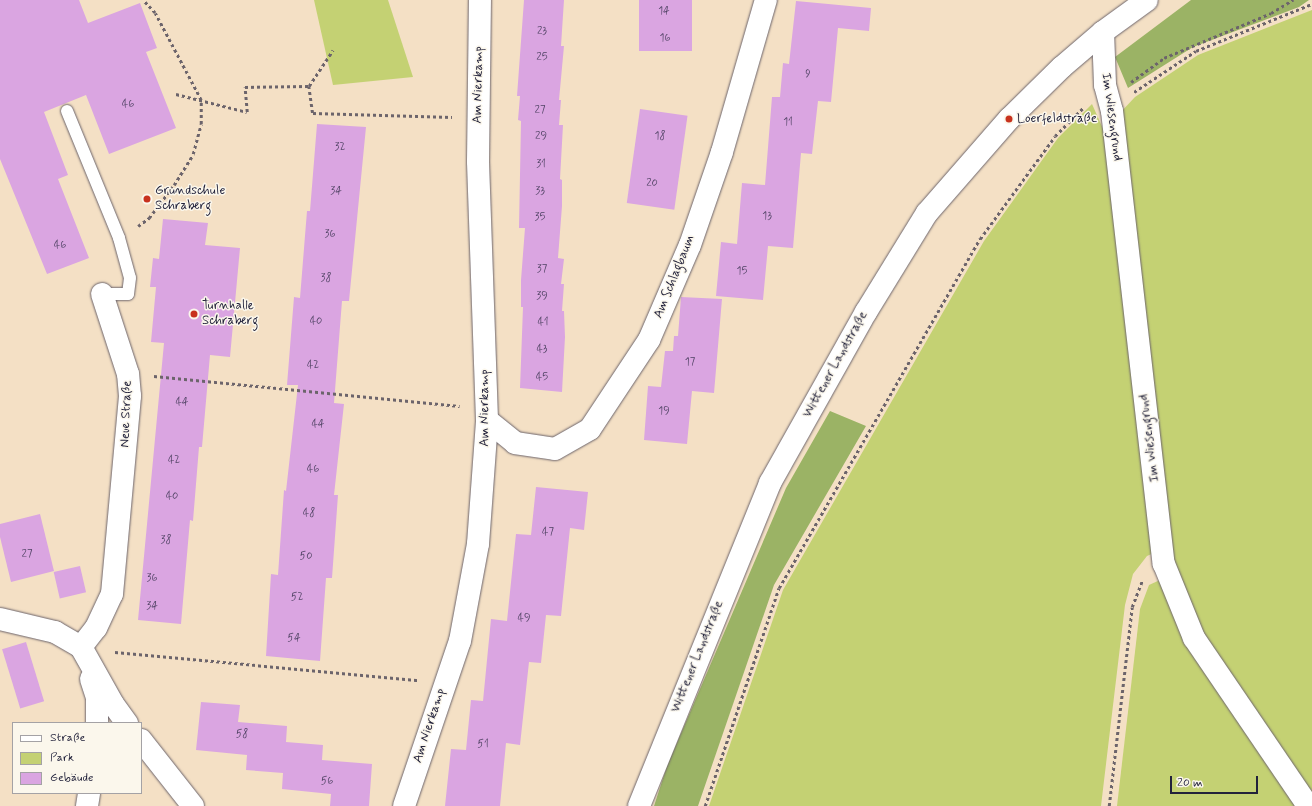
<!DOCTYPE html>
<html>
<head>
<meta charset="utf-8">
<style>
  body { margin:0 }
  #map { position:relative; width:1312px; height:806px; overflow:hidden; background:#f4e0c5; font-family:Mynerve,sans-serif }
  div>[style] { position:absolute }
  .green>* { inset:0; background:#c4d173 }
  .forest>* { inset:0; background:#9bb365 }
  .building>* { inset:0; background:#daa5e1; transform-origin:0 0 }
  .path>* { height:2.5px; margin-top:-1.25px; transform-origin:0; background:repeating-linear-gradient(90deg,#6c646b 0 3px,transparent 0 6px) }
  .roads { filter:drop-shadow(0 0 1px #6c646b) drop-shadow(0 0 1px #6c646b) }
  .lane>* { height:12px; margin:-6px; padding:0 6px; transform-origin:6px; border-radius:6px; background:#fff }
  .street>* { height:22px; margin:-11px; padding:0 11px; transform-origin:11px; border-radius:11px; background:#fff }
  .secondary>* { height:22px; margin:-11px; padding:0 11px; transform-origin:11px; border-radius:11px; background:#fff }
  .dots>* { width:11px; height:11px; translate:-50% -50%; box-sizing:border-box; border:2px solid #fbf7ec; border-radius:50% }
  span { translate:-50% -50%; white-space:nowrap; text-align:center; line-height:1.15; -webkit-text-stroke:3px #fbf7ec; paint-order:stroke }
  .number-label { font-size:11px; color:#504364 }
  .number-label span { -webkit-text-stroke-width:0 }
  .street-label { font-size:13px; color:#22223b }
  .poi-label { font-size:13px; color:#22223b }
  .left { translate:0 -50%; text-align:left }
  .legend { position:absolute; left:12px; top:722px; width:130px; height:72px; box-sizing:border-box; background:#fbf7ec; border:1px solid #a4a2a5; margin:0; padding:5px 7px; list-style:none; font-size:12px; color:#22223b }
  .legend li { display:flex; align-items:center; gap:8px; height:20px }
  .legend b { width:20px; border:1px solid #a4a2a5 }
  .scale { position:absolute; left:1170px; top:776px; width:88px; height:18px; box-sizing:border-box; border:2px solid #22223b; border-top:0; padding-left:5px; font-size:12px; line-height:14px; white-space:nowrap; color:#22223b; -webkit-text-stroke:3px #fbf7ec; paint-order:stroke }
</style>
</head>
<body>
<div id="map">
  <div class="green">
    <i style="clip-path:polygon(314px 0,388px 0,413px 77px,333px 85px)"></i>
    <i style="clip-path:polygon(1312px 10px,1312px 793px,1202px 634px,1171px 561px,1119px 114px,1135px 97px,1198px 55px)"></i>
    <i style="clip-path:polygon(1092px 104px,1104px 131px,1156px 552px,1147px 556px,1133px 574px,1125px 605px,1101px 806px,709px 806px,783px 590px,984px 241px,1058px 138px)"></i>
    <i style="clip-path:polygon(1160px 580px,1297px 806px,1117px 806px,1140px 609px,1149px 585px)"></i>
  </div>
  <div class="forest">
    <i style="clip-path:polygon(1191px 0,1309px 0,1299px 7px,1193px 47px,1128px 88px,1115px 57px)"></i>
    <i style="clip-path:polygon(830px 411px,866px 426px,774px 585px,698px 806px,654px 806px,667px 766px,786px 488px)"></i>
  </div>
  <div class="building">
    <i style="clip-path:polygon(0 0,79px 0,88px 23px,140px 3px,157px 48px,146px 52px,176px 128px,109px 154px,86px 95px,44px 112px,68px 175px,58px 179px,89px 258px,47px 274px,0 159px)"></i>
    <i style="clip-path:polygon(524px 0,564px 0,561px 46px,564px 46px,559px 100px,561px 100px,559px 125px,563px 125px,560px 179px,562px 180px,562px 206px,558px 258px,564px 259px,561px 284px,564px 284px,562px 311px,564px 311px,565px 337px,562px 392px,520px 388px,523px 307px,521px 307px,521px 280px,525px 228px,519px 228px,521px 121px,518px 120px,520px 96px,517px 96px)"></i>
    <i style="left:639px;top:0;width:53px;height:51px"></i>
    <i style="clip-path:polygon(796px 1px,871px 8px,869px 31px,838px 28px,831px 102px,818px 101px,812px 154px,801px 153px,793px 248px,768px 246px,763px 300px,716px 296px,721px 242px,737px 244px,742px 183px,765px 185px,772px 97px,780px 97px,783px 63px,789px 64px)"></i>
    <i style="left:640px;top:109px;width:48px;height:95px;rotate:8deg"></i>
    <i style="clip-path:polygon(317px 124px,366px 127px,349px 301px,342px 301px,334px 403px,344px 404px,334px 495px,338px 495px,332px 578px,326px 578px,320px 661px,266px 656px,271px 574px,278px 575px,284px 490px,286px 491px,298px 385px,287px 385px,294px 297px,300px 298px,307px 211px,310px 211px)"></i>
    <i style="clip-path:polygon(163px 219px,208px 223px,205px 245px,240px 248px,230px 357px,210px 355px,202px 447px,199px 447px,193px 521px,190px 520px,181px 624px,138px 620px,164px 343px,151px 342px,156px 287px,150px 287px,153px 258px,159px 259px)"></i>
    <i style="clip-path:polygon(681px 297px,722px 299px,714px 393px,692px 391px,687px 444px,644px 440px,648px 386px,661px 387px,665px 351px,673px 351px,674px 336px,678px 336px)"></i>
    <i style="clip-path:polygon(536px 487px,588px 492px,584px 530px,570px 528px,561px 616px,546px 615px,541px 663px,529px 662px,520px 745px,506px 743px,500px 806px,445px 806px,451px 749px,466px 750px,471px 700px,483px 701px,491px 619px,507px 621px,516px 534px,531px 535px)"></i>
    <i style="clip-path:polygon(40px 514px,54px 571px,11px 582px,0 537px,0 524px)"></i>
    <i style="left:80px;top:566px;width:27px;height:27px;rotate:77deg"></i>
    <i style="left:26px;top:642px;width:62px;height:25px;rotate:73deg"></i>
    <i style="clip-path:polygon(201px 702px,240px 705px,238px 722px,287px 726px,286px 742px,323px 745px,322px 760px,372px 764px,369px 806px,330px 806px,331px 794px,282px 789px,283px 773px,246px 770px,247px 755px,196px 750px)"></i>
  </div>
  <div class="path">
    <i style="left:1131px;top:82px;width:41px;rotate:-36deg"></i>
    <i style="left:1164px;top:58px;width:116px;rotate:-22.8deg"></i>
    <i style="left:1271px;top:13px;width:26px;rotate:-31deg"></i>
    <i style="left:309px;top:86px;width:43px;rotate:-56.3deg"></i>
    <i style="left:1134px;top:92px;width:74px;rotate:-33.5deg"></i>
    <i style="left:1196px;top:51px;width:125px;rotate:-22.1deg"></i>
    <i style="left:176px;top:94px;width:73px;rotate:14.2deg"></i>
    <i style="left:247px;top:112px;width:25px;rotate:-95deg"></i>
    <i style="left:245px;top:87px;width:64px;rotate:-0.9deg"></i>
    <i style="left:309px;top:86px;width:27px;rotate:82deg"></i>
    <i style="left:313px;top:113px;width:139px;rotate:1.6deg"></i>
    <i style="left:138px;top:226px;width:14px;rotate:-36deg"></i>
    <i style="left:149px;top:218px;width:41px;rotate:-52.9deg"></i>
    <i style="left:174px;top:185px;width:36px;rotate:-58deg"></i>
    <i style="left:193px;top:154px;width:31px;rotate:-75deg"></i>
    <i style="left:201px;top:124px;width:24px;rotate:-90deg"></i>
    <i style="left:201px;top:100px;width:98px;rotate:-117.9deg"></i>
    <i style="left:155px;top:13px;width:18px;rotate:-133deg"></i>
    <i style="left:154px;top:376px;width:307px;rotate:5.6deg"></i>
    <i style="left:115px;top:652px;width:305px;rotate:5.3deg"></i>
    <i style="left:705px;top:806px;width:230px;rotate:-71.3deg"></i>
    <i style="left:779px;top:588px;width:403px;rotate:-60.1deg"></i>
    <i style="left:980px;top:239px;width:127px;rotate:-53.9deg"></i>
    <i style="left:1055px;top:136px;width:41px;rotate:-45deg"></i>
    <i style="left:1109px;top:806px;width:200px;rotate:-83.4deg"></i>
    <i style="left:1132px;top:607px;width:28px;rotate:-69deg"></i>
  </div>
  <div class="roads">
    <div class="lane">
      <i style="left:67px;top:111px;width:137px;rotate:67.7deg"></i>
      <i style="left:119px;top:238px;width:41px;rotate:74.6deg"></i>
      <i style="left:130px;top:278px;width:16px;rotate:97deg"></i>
      <i style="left:128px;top:294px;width:26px;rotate:180deg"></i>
    </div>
    <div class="street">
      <i style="left:1103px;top:32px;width:53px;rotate:87.8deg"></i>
      <i style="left:1105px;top:85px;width:27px;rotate:75deg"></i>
      <i style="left:1112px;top:111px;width:456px;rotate:83.5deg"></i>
      <i style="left:1164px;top:564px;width:80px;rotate:67.9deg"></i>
      <i style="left:1194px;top:638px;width:203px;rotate:55.8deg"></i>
      <i style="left:487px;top:420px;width:36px;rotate:39deg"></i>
      <i style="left:515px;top:443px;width:40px;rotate:8.5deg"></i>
      <i style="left:555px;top:449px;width:40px;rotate:-29.7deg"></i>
      <i style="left:590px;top:429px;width:107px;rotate:-56.5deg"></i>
      <i style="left:649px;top:340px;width:103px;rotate:-66.7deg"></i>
      <i style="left:690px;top:245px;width:98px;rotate:-71deg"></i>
      <i style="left:722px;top:152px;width:158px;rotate:-73.9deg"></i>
      <i style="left:0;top:619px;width:57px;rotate:13.3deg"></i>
      <i style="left:55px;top:632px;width:30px;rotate:30deg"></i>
      <i style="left:81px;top:647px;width:24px;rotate:-52deg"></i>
      <i style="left:96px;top:628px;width:38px;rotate:-65deg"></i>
      <i style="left:112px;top:594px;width:199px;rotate:-84.8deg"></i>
      <i style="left:130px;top:396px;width:22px;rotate:-95deg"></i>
      <i style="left:128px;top:374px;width:84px;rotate:-108deg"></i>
      <i style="left:81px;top:647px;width:65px;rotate:60.7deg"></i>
      <i style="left:113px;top:704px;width:24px;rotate:54deg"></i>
      <i style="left:91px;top:679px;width:19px;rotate:72deg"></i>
      <i style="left:97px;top:697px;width:26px;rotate:90deg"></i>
      <i style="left:141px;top:740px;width:84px;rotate:51.8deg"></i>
      <i style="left:87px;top:806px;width:13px;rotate:-81deg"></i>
      <i style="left:404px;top:806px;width:174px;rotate:-71.3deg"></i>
      <i style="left:460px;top:641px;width:99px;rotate:-79.5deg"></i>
      <i style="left:478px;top:544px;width:124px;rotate:-85.8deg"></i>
      <i style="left:487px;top:420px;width:259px;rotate:-92deg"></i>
      <i style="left:478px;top:161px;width:161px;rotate:-89.3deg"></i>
    </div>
    <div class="secondary">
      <i style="left:639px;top:806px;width:349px;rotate:-67.9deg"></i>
      <i style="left:770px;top:483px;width:196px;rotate:-60.7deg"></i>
      <i style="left:866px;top:312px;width:116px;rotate:-58.4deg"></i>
      <i style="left:927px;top:213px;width:125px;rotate:-48.9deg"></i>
      <i style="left:1009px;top:119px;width:74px;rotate:-44.5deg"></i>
      <i style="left:1062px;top:67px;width:54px;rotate:-40.5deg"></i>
      <i style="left:1103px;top:32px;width:54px;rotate:-36deg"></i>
    </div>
  </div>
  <div class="dots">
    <i style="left:1009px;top:119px;background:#c8321e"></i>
    <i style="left:147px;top:199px;background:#c8321e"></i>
    <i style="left:194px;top:314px;background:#c8321e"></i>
  </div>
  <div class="number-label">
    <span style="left:664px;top:11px">14</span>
    <span style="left:542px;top:31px">23</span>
    <span style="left:665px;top:38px">16</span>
    <span style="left:542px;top:57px">25</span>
    <span style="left:808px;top:74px">9</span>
    <span style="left:128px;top:104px">46</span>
    <span style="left:540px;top:110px">27</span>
    <span style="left:788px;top:122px">11</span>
    <span style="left:541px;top:136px">29</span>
    <span style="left:660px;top:136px">18</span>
    <span style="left:340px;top:147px">32</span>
    <span style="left:541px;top:164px">31</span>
    <span style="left:652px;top:183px">20</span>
    <span style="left:336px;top:191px">34</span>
    <span style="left:540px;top:191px">33</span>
    <span style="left:767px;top:216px">13</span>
    <span style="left:540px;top:217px">35</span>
    <span style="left:330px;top:234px">36</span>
    <span style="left:60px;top:245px">46</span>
    <span style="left:542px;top:269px">37</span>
    <span style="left:742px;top:271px">15</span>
    <span style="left:326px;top:278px">38</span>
    <span style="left:542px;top:296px">39</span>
    <span style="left:316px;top:321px">40</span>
    <span style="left:543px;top:322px">41</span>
    <span style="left:542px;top:349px">43</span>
    <span style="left:690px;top:362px">17</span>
    <span style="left:313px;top:365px">42</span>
    <span style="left:542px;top:377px">45</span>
    <span style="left:182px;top:402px">44</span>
    <span style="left:664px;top:411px">19</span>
    <span style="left:318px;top:424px">44</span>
    <span style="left:174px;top:460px">42</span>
    <span style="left:313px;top:469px">46</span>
    <span style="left:172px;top:496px">40</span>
    <span style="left:309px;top:513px">48</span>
    <span style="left:548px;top:532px">47</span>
    <span style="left:166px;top:540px">38</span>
    <span style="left:27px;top:554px">27</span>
    <span style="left:306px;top:556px">50</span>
    <span style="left:152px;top:578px">36</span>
    <span style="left:297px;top:597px">52</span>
    <span style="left:152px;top:606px">34</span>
    <span style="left:524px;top:618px">49</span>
    <span style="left:294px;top:638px">54</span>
    <span style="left:242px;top:734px">58</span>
    <span style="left:483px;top:744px">51</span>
    <span style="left:327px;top:781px">56</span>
  </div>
  <div class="street-label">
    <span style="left:479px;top:85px;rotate:-89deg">Am Nierkamp</span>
    <span style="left:1111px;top:117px;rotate:82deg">Im Wiesengrund</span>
    <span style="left:675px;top:277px;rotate:-68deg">Am Schlagbaum</span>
    <span style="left:836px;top:365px;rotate:-61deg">Wittener Landstraße</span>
    <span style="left:485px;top:408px;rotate:-90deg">Am Nierkamp</span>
    <span style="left:127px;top:414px;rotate:-88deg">Neue Straße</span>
    <span style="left:1150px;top:438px;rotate:-97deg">Im Wiesengrund</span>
    <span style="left:698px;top:657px;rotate:-68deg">Wittener Landstraße</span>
    <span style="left:430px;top:726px;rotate:-72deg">Am Nierkamp</span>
  </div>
  <div class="poi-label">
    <span class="left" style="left:1017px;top:119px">Loerfeldstraße</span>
    <span class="left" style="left:155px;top:199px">Grundschule<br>Schraberg</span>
    <span class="left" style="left:202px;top:314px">Turnhalle<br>Schraberg</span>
  </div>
  <ul class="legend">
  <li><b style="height:5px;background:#fff"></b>Straße</li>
  <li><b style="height:11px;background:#c4d173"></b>Park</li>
  <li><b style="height:11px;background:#daa5e1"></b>Gebäude</li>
  </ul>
  <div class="scale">20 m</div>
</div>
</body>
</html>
